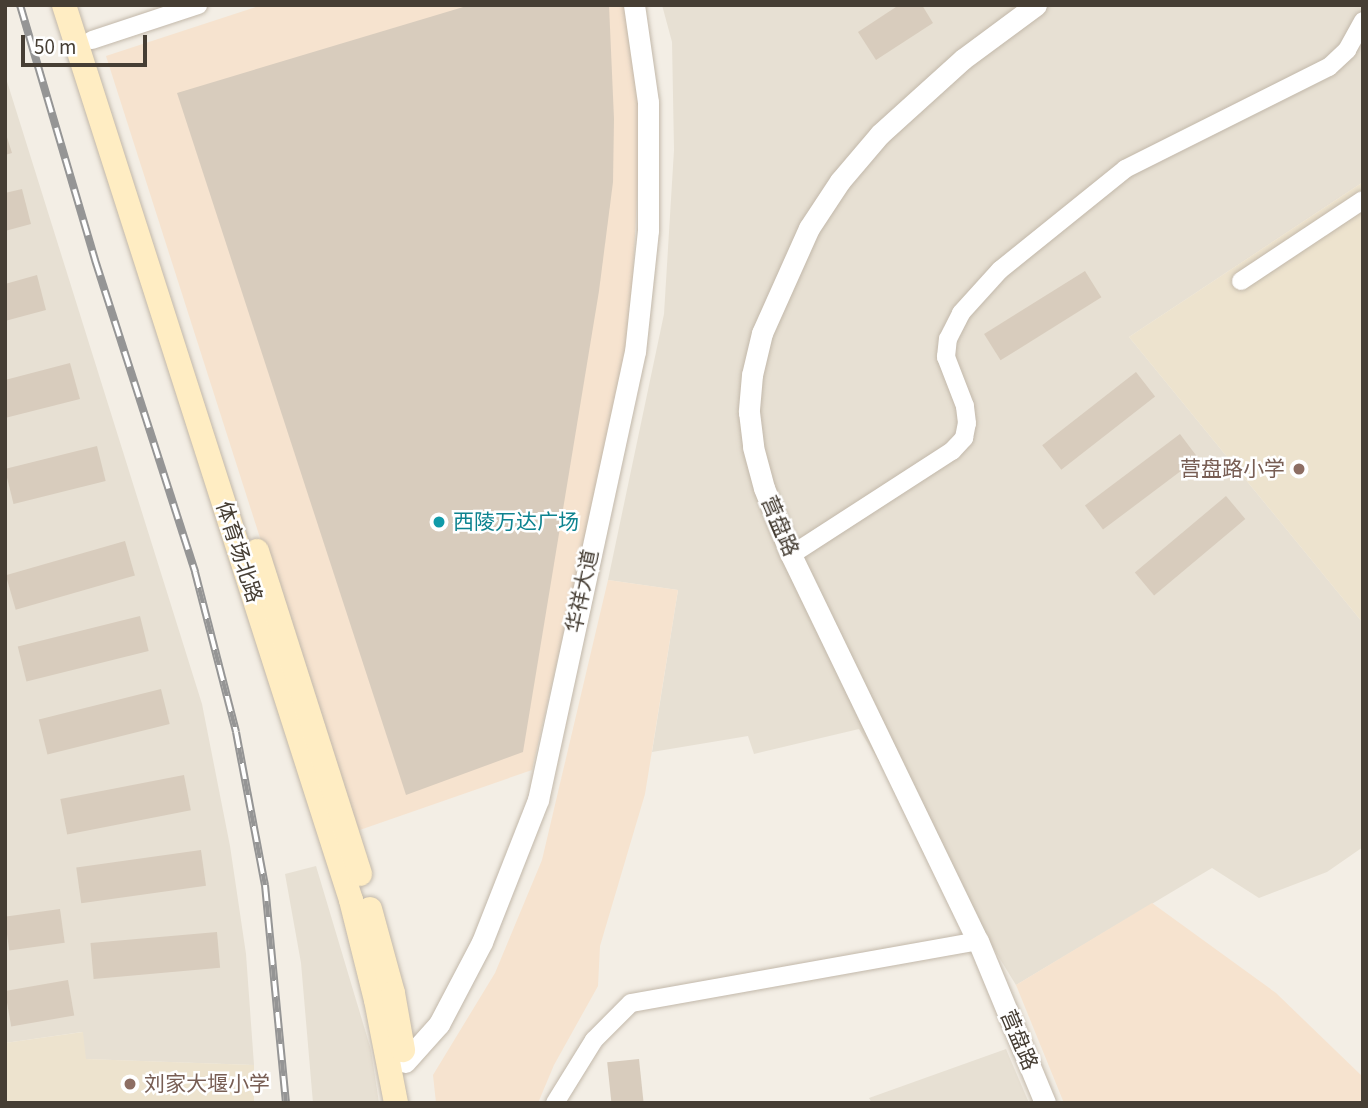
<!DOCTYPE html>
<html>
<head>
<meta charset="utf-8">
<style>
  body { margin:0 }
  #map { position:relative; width:1368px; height:1108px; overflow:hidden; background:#f3eee5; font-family:"Source Sans 3","Noto Sans SC",sans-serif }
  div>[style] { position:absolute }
  .residential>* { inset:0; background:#e7e0d3 }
  .commercial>* { inset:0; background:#f6e3cf }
  .education>* { inset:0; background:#ede3ce }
  .building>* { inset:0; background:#d8ccbd; transform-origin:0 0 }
  .roads { filter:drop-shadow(0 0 2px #c2b8aa) drop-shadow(0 0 2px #c2b8aa) }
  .minor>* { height:18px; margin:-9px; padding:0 9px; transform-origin:9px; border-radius:9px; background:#fff }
  .tertiary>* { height:21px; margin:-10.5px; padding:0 10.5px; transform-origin:10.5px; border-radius:10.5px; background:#fff }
  .secondary>* { height:24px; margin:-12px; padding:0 12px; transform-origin:12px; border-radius:12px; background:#ffedc3 }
  .rail>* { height:8px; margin-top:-4px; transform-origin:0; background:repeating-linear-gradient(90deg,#fff 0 16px,#959595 0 32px); box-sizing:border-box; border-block:2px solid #959595 }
  .dots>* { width:19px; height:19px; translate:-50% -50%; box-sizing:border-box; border:4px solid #fff; border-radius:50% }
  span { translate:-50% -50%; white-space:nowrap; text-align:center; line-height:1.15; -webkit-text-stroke:5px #fff; paint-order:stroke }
  .education-label { font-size:21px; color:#785e54 }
  .right { translate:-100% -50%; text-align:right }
  .left { translate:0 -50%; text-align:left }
  .culture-label { font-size:21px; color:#0d838f }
  .street-label { font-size:21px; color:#463e34 }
  .frame { position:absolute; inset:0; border:7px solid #463e34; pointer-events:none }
  .scale { position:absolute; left:21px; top:35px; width:126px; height:32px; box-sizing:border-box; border:4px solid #463e34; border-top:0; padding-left:9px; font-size:21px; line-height:24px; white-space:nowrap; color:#463e34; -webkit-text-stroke:5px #fff; paint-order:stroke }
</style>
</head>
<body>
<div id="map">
  <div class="residential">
    <i style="clip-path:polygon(662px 5px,1363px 5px,1363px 182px,1129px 337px,1363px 623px,1363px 847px,1327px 872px,1259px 898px,1212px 868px,1016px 985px,859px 729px,754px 754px,748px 736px,652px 752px,678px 590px,608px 580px,664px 314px,674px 150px,672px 42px)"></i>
    <i style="clip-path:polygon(5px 75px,202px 704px,230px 846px,246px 954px,254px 1065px,85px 1059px,82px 1032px,5px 1043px)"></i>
    <i style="clip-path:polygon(316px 866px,371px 1050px,379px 1103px,313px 1103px,301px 963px,285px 874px)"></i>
    <i style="clip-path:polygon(1006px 1049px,1029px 1103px,872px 1103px,869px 1098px)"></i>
  </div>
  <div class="commercial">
    <i style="clip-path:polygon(262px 5px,629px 5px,642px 102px,629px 349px,532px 770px,354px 832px,106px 56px)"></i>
    <i style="clip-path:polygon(608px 580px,678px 590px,645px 794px,600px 946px,598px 986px,554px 1065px,538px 1103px,436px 1103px,433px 1075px,495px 973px,542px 860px)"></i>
    <i style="clip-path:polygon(1152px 903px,1276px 993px,1363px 1077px,1363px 1103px,1064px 1103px,1016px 985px)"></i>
  </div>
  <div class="education">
    <i style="clip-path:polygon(1363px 182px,1363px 623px,1129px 337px)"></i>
    <i style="clip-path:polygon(83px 1032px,86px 1059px,254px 1065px,254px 1103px,5px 1103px,5px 1043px)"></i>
  </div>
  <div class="building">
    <i style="clip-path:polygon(470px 5px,609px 5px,614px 119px,613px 182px,599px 291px,523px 752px,406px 795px,177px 93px)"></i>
    <i style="clip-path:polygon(899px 5px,922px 5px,933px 23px,876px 60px,858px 32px)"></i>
    <i style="clip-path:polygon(5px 131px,12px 153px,5px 155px)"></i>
    <i style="clip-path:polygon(22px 189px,31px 224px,5px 231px,5px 193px)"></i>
    <i style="left:1085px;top:271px;width:31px;height:119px;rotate:58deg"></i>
    <i style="clip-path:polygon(37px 275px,46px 310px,5px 321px,5px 284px)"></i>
    <i style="clip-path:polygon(70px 363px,80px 399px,5px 418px,5px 380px)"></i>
    <i style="left:1136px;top:372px;width:31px;height:119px;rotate:52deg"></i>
    <i style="left:1180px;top:434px;width:30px;height:119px;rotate:53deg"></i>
    <i style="left:97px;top:446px;width:36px;height:95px;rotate:76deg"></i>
    <i style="left:1226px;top:496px;width:30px;height:119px;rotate:50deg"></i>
    <i style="left:125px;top:541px;width:36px;height:124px;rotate:74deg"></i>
    <i style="left:140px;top:616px;width:36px;height:126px;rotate:76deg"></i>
    <i style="left:161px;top:689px;width:36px;height:126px;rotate:76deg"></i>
    <i style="left:184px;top:775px;width:36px;height:126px;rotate:79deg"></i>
    <i style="left:201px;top:850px;width:36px;height:126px;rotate:82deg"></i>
    <i style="left:60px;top:909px;width:34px;height:56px;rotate:82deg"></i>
    <i style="left:217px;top:932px;width:36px;height:127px;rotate:85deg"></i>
    <i style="left:68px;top:980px;width:36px;height:64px;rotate:80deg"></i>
    <i style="left:639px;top:1059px;width:44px;height:32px;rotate:84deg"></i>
  </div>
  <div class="roads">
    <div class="minor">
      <i style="left:92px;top:40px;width:112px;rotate:-18.3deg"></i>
      <i style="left:1241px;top:281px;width:146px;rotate:-33.6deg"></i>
      <i style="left:791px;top:555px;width:192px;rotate:-32.9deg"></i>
      <i style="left:952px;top:451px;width:18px;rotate:-47deg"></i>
      <i style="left:964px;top:438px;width:15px;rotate:-79deg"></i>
      <i style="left:967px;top:423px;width:17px;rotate:-97deg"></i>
      <i style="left:965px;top:406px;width:53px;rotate:-111.2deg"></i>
      <i style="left:946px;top:357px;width:18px;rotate:-84deg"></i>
      <i style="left:948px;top:339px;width:29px;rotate:-63deg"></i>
      <i style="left:961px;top:313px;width:58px;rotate:-47.8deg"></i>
      <i style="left:1000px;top:270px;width:161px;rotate:-38.9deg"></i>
      <i style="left:1125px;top:169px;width:228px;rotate:-26.6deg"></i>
      <i style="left:1329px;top:67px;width:25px;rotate:-43deg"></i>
      <i style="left:1347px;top:50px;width:33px;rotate:-61deg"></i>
      <i style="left:555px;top:1103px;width:74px;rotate:-58.2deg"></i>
      <i style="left:594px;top:1040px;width:52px;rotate:-45deg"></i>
      <i style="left:631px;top:1003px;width:352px;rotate:-10.1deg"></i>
    </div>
    <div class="tertiary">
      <i style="left:1036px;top:5px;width:91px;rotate:143.5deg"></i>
      <i style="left:963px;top:59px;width:112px;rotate:137.9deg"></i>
      <i style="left:880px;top:134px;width:62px;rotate:130.4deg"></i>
      <i style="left:840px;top:181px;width:56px;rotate:123.4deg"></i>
      <i style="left:809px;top:228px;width:115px;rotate:114.1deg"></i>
      <i style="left:762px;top:333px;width:43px;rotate:103.4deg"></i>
      <i style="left:752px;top:375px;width:37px;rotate:95deg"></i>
      <i style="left:749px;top:412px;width:35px;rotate:83deg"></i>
      <i style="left:753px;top:447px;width:42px;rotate:75deg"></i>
      <i style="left:764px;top:488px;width:72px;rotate:68.1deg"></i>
      <i style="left:791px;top:555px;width:429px;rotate:64.2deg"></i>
      <i style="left:978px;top:941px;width:175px;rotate:67.5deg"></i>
      <i style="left:405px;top:1062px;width:51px;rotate:-48.2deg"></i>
      <i style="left:439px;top:1024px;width:93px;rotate:-62.3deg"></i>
      <i style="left:482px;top:942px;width:153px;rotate:-68.5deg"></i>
      <i style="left:538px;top:800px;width:458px;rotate:-77.8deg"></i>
      <i style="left:635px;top:352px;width:123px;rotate:-83.9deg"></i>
      <i style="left:648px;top:230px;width:128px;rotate:-90deg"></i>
      <i style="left:648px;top:102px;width:98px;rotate:-98.2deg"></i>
    </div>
    <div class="secondary">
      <i style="left:64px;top:5px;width:940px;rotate:72.22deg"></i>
      <i style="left:351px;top:900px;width:103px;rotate:76deg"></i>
      <i style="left:376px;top:1000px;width:105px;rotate:79deg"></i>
      <i style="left:257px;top:551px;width:339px;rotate:72.3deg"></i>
      <i style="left:370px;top:909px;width:87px;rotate:74.7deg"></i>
      <i style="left:393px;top:993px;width:58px;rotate:80deg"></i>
    </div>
  </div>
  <div class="rail">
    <i style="left:20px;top:5px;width:266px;rotate:73.6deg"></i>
    <i style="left:95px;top:260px;width:328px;rotate:72.2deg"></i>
    <i style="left:195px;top:572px;width:165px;rotate:75.6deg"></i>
    <i style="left:236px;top:732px;width:156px;rotate:79.3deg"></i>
    <i style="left:265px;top:885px;width:219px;rotate:84.5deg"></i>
  </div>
  <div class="dots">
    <i style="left:1299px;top:469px;background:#8d6e63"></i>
    <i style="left:439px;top:522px;background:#0f9aa8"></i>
    <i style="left:130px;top:1084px;background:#8d6e63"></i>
  </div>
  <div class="education-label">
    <span class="right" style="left:1285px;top:469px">营盘路小学</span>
    <span class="left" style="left:144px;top:1084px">刘家大堰小学</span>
  </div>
  <div class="culture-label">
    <span class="left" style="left:453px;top:522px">西陵万达广场</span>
  </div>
  <div class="street-label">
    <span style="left:780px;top:526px;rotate:67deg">营盘路</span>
    <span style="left:239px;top:552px;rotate:72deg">体育场北路</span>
    <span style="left:582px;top:591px;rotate:-78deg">华祥大道</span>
    <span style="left:1019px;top:1040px;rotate:67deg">营盘路</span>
  </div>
  <div class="frame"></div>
  <div class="scale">50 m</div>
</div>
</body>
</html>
